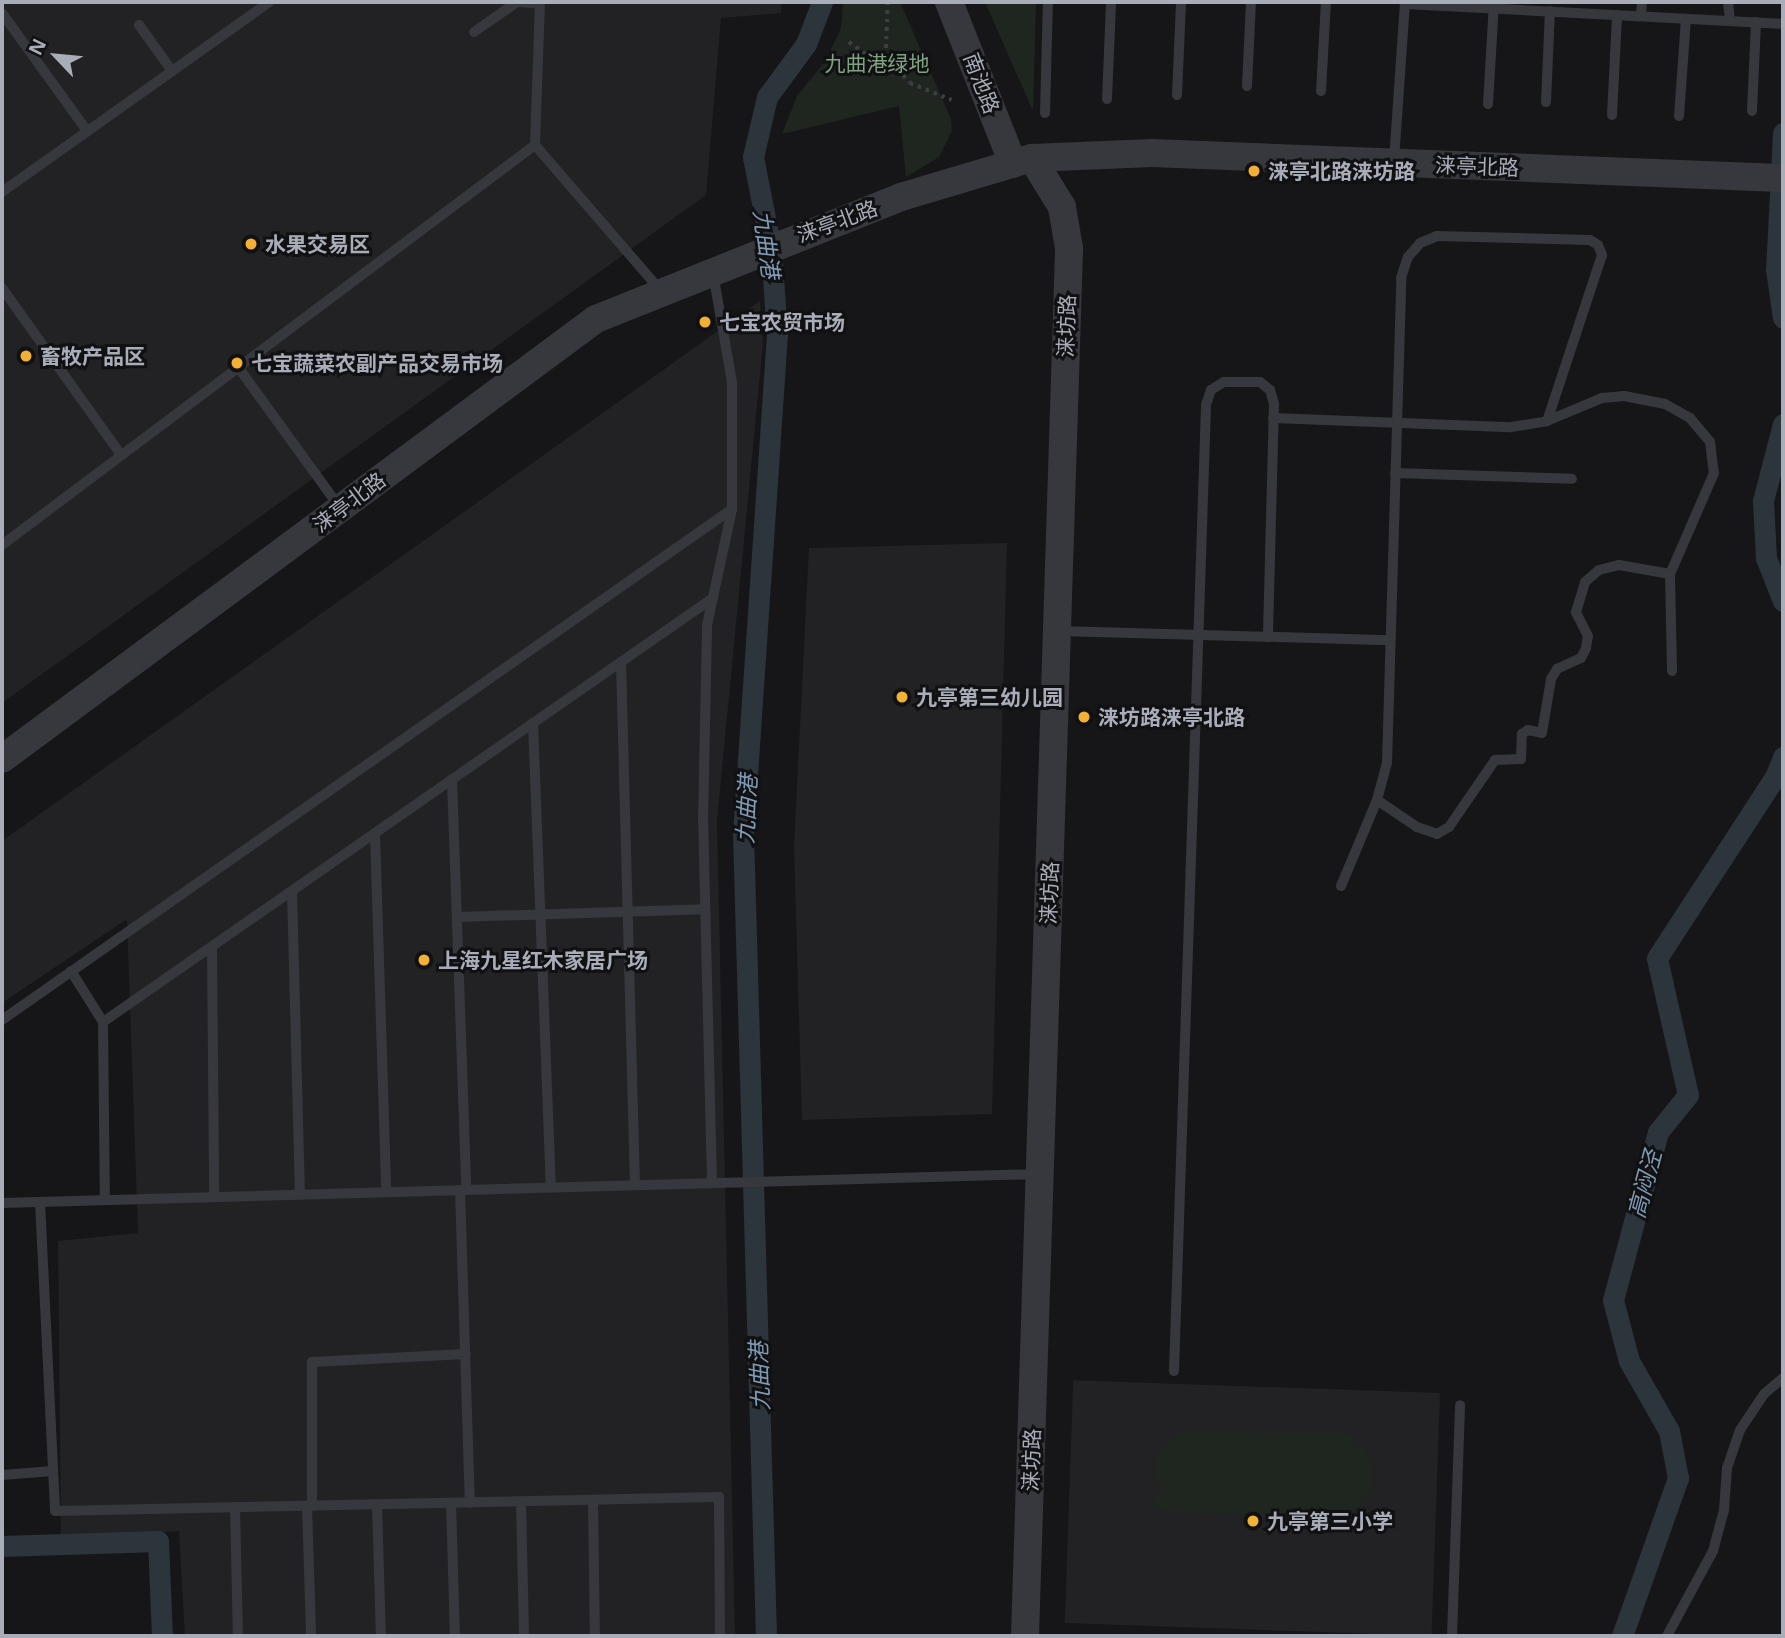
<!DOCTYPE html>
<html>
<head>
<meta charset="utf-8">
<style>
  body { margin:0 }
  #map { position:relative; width:1785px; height:1638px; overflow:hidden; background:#161618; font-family:"Noto Sans","Noto Sans SC",sans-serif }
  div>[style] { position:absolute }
  .built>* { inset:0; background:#222225; transform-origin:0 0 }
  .green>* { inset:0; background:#1e261f }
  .canal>* { height:21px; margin:-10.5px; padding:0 10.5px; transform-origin:10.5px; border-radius:10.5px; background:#2c353c }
  .path>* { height:3.5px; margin-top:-1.75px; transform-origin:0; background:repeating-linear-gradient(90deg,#3d3f44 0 3.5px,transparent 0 8.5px) }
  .service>* { height:10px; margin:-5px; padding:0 5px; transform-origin:5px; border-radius:5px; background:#37383d }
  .tertiary>* { height:28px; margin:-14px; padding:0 14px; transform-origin:14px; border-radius:14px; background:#37383d }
  .dots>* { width:19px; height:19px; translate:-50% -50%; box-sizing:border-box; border:4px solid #111113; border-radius:50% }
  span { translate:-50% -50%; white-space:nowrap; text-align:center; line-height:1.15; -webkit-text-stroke:6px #111113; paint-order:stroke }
  .park-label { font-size:21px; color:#7fa381 }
  .street-label { font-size:21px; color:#a8adb8 }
  .poi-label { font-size:21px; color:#a8adb8; font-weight:700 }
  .left { translate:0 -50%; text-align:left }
  .water-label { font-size:23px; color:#7f9bb3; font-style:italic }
  .frame { position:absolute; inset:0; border:4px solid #a8adb8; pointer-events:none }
  .north { position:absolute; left:21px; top:21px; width:70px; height:70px; -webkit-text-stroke:5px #111113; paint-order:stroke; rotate:296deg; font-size:19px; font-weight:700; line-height:28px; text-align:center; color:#a8adb8 }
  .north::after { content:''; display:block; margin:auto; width:24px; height:32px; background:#a8adb8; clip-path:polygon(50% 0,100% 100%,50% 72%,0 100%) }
</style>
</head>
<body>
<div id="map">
  <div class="built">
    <i style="clip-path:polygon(2px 2px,781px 2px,781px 13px,721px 18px,706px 195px,2px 703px)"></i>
    <i style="clip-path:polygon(760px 301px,763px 343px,717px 821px,735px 1636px,185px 1636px,179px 1531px,61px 1539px,58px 1241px,138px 1233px,127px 919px,2px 1003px,2px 841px)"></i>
    <i style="clip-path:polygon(1007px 543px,992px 1114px,802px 1120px,794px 846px,809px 548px)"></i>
    <i style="left:1440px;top:1393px;width:243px;height:367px;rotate:92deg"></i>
  </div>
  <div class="green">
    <i style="clip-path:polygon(843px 2px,900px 2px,951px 119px,952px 131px,939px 157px,906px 177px,899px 106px,782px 134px,797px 96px,826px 60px,841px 28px)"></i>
    <i style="clip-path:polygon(985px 2px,1036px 2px,1033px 111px)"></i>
    <i style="clip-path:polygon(1182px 1431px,1353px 1434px,1353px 1442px,1364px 1449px,1372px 1465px,1372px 1488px,1361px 1506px,1337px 1517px,1336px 1521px,1154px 1509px,1155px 1494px,1166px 1494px,1157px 1482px,1157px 1457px,1167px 1441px)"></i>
  </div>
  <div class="canal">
    <i style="left:1783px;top:133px;width:136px;rotate:92.9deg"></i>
    <i style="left:1776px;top:269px;width:49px;rotate:81.9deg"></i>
    <i style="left:1783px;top:424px;width:80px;rotate:104.6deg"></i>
    <i style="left:1763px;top:501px;width:57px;rotate:87deg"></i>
    <i style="left:1766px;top:558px;width:46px;rotate:68.4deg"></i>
    <i style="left:2px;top:1546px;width:156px;rotate:-1.8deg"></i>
    <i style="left:158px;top:1541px;width:95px;rotate:87.6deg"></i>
    <i style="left:766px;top:1636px;width:803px;rotate:-91.64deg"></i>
    <i style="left:743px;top:833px;width:498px;rotate:-86.1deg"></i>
    <i style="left:777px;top:336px;width:88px;rotate:-93.9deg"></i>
    <i style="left:771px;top:248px;width:93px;rotate:-101.2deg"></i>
    <i style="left:753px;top:157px;width:62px;rotate:-76.9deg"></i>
    <i style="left:767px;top:97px;width:66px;rotate:-53.7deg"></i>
    <i style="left:806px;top:44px;width:45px;rotate:-69.1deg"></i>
    <i style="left:1622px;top:1636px;width:168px;rotate:-70.5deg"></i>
    <i style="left:1678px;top:1478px;width:48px;rotate:-100.8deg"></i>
    <i style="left:1669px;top:1431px;width:81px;rotate:-119.7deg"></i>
    <i style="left:1629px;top:1361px;width:63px;rotate:-104.7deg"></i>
    <i style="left:1613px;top:1300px;width:174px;rotate:-75deg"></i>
    <i style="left:1658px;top:1132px;width:48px;rotate:-51deg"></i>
    <i style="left:1688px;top:1095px;width:140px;rotate:-102.8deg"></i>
    <i style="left:1657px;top:958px;width:216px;rotate:-56.9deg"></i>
    <i style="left:1775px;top:777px;width:22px;rotate:-68deg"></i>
  </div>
  <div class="path">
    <i style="left:888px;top:2px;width:55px;rotate:92.1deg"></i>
    <i style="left:886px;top:57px;width:35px;rotate:47deg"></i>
    <i style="left:910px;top:83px;width:45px;rotate:22deg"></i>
    <i style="left:849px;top:42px;width:27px;rotate:36deg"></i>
    <i style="left:871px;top:58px;width:15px;rotate:-4deg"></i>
  </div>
  <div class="service">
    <i style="left:1728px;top:2px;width:19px;rotate:84deg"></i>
    <i style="left:1405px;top:4px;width:379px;rotate:3deg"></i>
    <i style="left:2px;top:13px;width:145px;rotate:54.2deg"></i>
    <i style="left:1641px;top:16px;width:14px;rotate:-86deg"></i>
    <i style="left:139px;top:25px;width:57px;rotate:54.3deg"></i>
    <i style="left:474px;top:32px;width:52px;rotate:-34.9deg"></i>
    <i style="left:517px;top:2px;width:22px;rotate:3deg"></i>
    <i style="left:1247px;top:86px;width:84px;rotate:-87.3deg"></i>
    <i style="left:1321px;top:91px;width:89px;rotate:-86.8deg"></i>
    <i style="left:1177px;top:95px;width:93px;rotate:-87.5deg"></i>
    <i style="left:1107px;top:99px;width:97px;rotate:-87.6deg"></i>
    <i style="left:1546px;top:102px;width:91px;rotate:-87.5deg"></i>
    <i style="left:1488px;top:104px;width:102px;rotate:-86.6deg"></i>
    <i style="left:1752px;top:111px;width:89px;rotate:-87.4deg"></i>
    <i style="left:1045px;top:113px;width:111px;rotate:-88.5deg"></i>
    <i style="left:1612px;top:115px;width:100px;rotate:-87.1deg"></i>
    <i style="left:1679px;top:116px;width:97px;rotate:-85.9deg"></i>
    <i style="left:535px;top:145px;width:193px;rotate:49.2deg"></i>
    <i style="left:1394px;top:160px;width:158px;rotate:-86deg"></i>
    <i style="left:2px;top:192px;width:328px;rotate:-35.4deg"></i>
    <i style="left:2px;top:288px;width:205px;rotate:54.5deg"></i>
    <i style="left:238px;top:367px;width:174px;rotate:54.1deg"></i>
    <i style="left:1273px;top:418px;width:238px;rotate:2.2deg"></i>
    <i style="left:1511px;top:427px;width:36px;rotate:-9deg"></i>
    <i style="left:1547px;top:421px;width:60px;rotate:-22.7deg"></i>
    <i style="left:1602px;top:398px;width:22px;rotate:-5deg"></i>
    <i style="left:1624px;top:396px;width:42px;rotate:11deg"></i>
    <i style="left:1665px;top:404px;width:29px;rotate:29deg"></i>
    <i style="left:1690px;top:418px;width:31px;rotate:50deg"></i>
    <i style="left:1710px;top:442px;width:31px;rotate:83deg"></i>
    <i style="left:1714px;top:473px;width:110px;rotate:113.5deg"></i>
    <i style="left:1670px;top:574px;width:97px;rotate:88.8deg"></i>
    <i style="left:1395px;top:473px;width:177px;rotate:1.9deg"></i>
    <i style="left:2px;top:545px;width:666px;rotate:-36.89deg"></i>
    <i style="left:535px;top:145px;width:143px;rotate:-88deg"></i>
    <i style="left:1060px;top:631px;width:330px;rotate:1.6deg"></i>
    <i style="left:621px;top:662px;width:523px;rotate:88.47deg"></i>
    <i style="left:533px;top:723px;width:464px;rotate:87.8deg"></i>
    <i style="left:452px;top:779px;width:410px;rotate:88deg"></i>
    <i style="left:1377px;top:800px;width:48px;rotate:34deg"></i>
    <i style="left:1417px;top:827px;width:21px;rotate:19deg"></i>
    <i style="left:1437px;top:834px;width:14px;rotate:-30deg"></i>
    <i style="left:1449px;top:827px;width:81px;rotate:-55.5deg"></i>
    <i style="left:1495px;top:760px;width:26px;rotate:-2deg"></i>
    <i style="left:1521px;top:759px;width:25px;rotate:-88deg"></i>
    <i style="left:1522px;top:734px;width:7px;rotate:-34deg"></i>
    <i style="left:1528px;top:730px;width:14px;rotate:12deg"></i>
    <i style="left:1542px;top:733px;width:55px;rotate:-80.5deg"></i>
    <i style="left:1551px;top:679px;width:12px;rotate:-59deg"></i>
    <i style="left:1557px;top:669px;width:26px;rotate:-25deg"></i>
    <i style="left:1581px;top:658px;width:11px;rotate:-63deg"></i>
    <i style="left:1586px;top:648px;width:12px;rotate:-81deg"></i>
    <i style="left:1588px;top:636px;width:27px;rotate:-117deg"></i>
    <i style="left:1576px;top:612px;width:31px;rotate:-73deg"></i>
    <i style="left:1585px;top:582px;width:18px;rotate:-41deg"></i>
    <i style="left:1599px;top:570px;width:21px;rotate:-14deg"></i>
    <i style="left:1619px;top:565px;width:52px;rotate:10deg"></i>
    <i style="left:375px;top:833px;width:359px;rotate:88.2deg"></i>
    <i style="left:1341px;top:886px;width:93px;rotate:-67.3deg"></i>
    <i style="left:1377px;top:800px;width:38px;rotate:-75deg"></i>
    <i style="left:1387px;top:763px;width:485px;rotate:-88.3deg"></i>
    <i style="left:1401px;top:278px;width:22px;rotate:-72deg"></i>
    <i style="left:1408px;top:257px;width:18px;rotate:-49deg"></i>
    <i style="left:1420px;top:243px;width:18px;rotate:-22deg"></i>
    <i style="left:1437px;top:236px;width:153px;rotate:1.5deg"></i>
    <i style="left:1590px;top:240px;width:9px;rotate:32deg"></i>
    <i style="left:1598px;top:245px;width:11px;rotate:68deg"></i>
    <i style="left:1602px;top:255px;width:175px;rotate:108.3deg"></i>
    <i style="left:292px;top:891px;width:303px;rotate:88.5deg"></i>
    <i style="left:457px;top:917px;width:248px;rotate:-1.8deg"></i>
    <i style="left:212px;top:947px;width:249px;rotate:89.5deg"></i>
    <i style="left:71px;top:971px;width:60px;rotate:57.9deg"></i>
    <i style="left:103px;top:1022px;width:178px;rotate:89.4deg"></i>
    <i style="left:2px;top:1020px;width:891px;rotate:-34.99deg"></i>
    <i style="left:103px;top:1022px;width:743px;rotate:-34.8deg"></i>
    <i style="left:712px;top:1183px;width:362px;rotate:-91.4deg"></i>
    <i style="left:703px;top:821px;width:196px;rotate:-88.8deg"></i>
    <i style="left:707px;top:625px;width:119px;rotate:-77.8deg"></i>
    <i style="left:732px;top:509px;width:127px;rotate:-90deg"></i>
    <i style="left:732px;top:382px;width:111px;rotate:-99.9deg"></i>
    <i style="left:460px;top:1190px;width:313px;rotate:88.2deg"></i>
    <i style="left:40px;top:1202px;width:309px;rotate:87.2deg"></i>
    <i style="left:55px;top:1511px;width:664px;rotate:-1.21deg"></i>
    <i style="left:719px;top:1497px;width:139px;rotate:89.6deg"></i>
    <i style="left:2px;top:1203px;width:1036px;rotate:-1.6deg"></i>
    <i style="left:1174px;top:1371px;width:967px;rotate:-88.1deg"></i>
    <i style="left:1206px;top:405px;width:16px;rotate:-72deg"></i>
    <i style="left:1211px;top:390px;width:15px;rotate:-32deg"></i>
    <i style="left:1224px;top:382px;width:36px"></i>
    <i style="left:1260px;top:382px;width:13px;rotate:39deg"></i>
    <i style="left:1270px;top:390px;width:15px;rotate:74deg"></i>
    <i style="left:1274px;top:404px;width:233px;rotate:91.5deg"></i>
    <i style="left:2px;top:1475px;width:51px;rotate:-4.5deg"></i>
    <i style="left:593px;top:1501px;width:135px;rotate:89.2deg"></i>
    <i style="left:521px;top:1502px;width:134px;rotate:88.7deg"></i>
    <i style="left:451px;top:1503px;width:133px;rotate:88.3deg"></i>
    <i style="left:377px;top:1505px;width:131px;rotate:88.3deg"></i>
    <i style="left:307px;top:1506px;width:130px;rotate:88.2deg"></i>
    <i style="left:312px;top:1506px;width:144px;rotate:-90deg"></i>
    <i style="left:312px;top:1362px;width:154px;rotate:-3deg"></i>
    <i style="left:235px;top:1507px;width:129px;rotate:88.7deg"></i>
    <i style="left:1452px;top:1636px;width:231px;rotate:-88deg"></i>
    <i style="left:1667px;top:1636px;width:97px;rotate:-61.6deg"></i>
    <i style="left:1713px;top:1551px;width:42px;rotate:-75deg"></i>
    <i style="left:1724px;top:1510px;width:42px;rotate:-85.9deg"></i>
    <i style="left:1727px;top:1468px;width:40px;rotate:-71.1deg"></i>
    <i style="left:1740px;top:1430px;width:43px;rotate:-56.3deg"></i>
    <i style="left:1764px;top:1394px;width:25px;rotate:-40deg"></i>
  </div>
  <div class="tertiary">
    <i style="left:949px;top:2px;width:174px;rotate:68.4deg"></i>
    <i style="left:2px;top:759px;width:739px;rotate:-36.53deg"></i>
    <i style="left:596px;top:319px;width:328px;rotate:-21.8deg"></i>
    <i style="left:901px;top:197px;width:137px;rotate:-16.6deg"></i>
    <i style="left:1032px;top:158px;width:120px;rotate:-2.4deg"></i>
    <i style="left:1152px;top:153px;width:631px;rotate:2.27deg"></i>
    <i style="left:1025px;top:1636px;width:1389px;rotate:-88.18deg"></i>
    <i style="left:1069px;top:248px;width:42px;rotate:-99.7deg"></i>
    <i style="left:1062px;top:207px;width:57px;rotate:-121.5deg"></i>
  </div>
  <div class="dots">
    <i style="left:1254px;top:171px;background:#f2b134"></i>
    <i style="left:251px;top:244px;background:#f2b134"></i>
    <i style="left:705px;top:322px;background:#f2b134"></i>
    <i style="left:26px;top:356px;background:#f2b134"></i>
    <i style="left:237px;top:363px;background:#f2b134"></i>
    <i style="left:902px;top:697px;background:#f2b134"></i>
    <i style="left:1084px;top:717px;background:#f2b134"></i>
    <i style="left:424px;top:960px;background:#f2b134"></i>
    <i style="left:1253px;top:1521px;background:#f2b134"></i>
  </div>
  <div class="park-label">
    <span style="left:877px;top:63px">九曲港绿地</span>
  </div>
  <div class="street-label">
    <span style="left:982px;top:83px;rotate:69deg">南池路</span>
    <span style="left:1477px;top:166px;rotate:2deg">涞亭北路</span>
    <span style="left:837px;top:221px;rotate:-20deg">涞亭北路</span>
    <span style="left:1066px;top:326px;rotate:-88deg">涞坊路</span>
    <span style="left:349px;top:502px;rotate:-37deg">涞亭北路</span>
    <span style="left:1049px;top:893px;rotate:-88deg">涞坊路</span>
    <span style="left:1031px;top:1460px;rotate:-88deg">涞坊路</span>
  </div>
  <div class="poi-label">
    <span class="left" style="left:1268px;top:171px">涞亭北路涞坊路</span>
    <span class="left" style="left:265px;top:244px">水果交易区</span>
    <span class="left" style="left:719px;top:322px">七宝农贸市场</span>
    <span class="left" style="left:40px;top:356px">畜牧产品区</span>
    <span class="left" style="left:251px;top:363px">七宝蔬菜农副产品交易市场</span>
    <span class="left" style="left:916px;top:697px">九亭第三幼儿园</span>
    <span class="left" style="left:1098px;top:717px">涞坊路涞亭北路</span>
    <span class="left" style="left:438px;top:960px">上海九星红木家居广场</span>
    <span class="left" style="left:1267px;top:1521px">九亭第三小学</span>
  </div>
  <div class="water-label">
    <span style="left:767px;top:244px;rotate:82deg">九曲港</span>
    <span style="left:746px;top:809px;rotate:-87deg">九曲港</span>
    <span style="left:1644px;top:1184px;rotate:-75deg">高闷泾</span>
    <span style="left:759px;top:1376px;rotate:-92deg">九曲港</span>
  </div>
  <div class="frame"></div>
  <div class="north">N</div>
</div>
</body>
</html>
